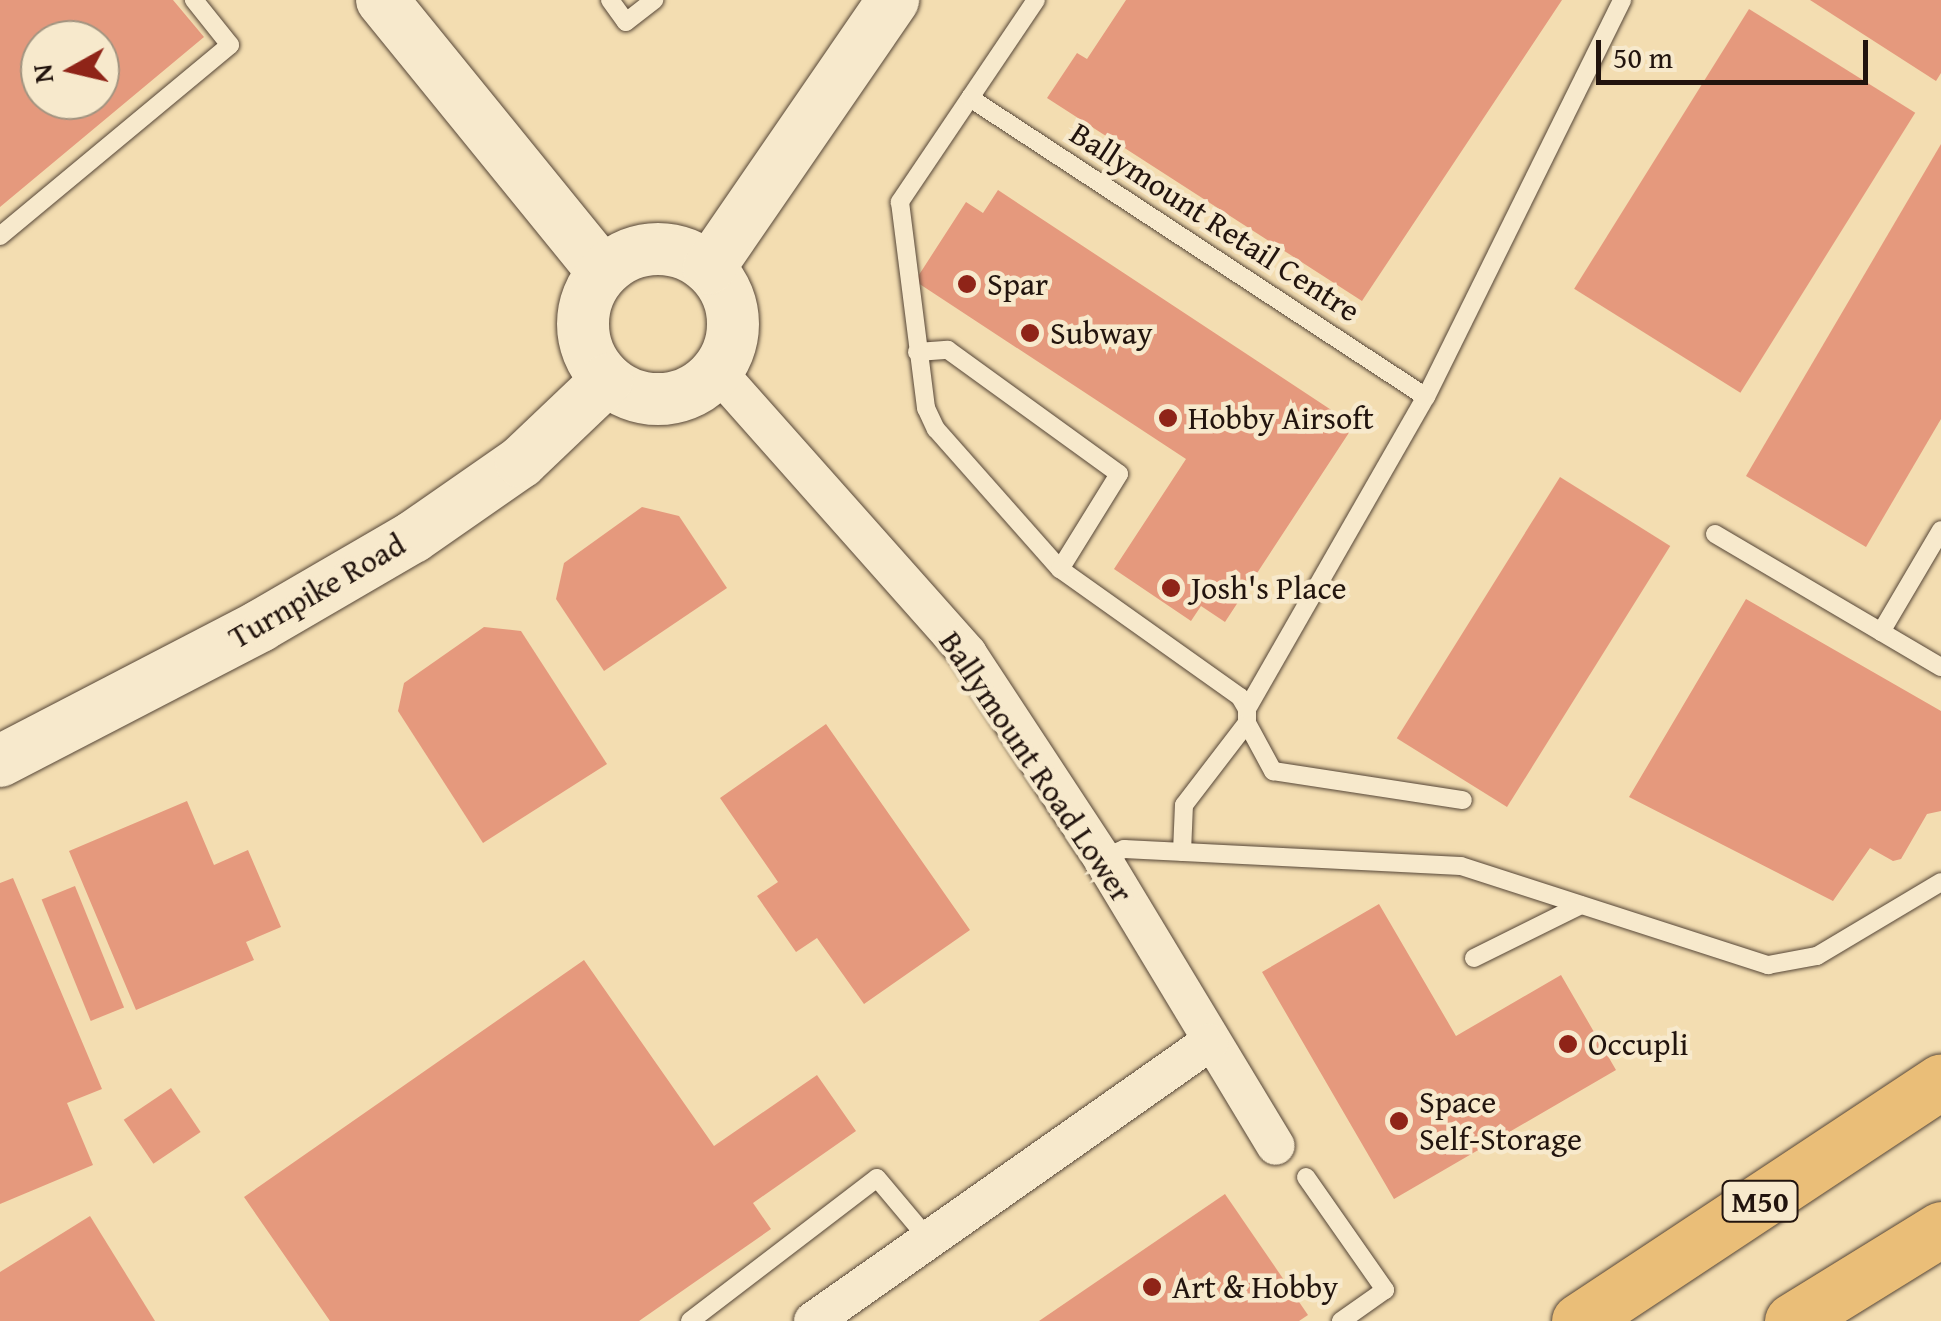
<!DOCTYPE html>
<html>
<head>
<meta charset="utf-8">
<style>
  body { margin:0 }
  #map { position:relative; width:1941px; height:1321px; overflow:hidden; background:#f3ddb1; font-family:"Gentium Book Plus",serif }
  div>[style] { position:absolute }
  .building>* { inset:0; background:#e5997d; transform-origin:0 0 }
  .roads { filter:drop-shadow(0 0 2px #564637) drop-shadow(0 0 2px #564637) }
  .lane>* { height:18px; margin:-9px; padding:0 9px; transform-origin:9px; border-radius:9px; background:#f7e9cc }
  .street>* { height:38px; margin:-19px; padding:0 19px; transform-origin:19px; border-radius:19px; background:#f7e9cc }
  .secondary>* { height:52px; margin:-26px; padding:0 26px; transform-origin:26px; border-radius:26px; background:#f7e9cc }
  .secondary>.ring { margin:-26px; padding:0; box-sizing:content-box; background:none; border:52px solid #f7e9cc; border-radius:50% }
  .highway>* { height:55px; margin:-27.5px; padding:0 27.5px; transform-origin:27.5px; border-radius:27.5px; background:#eabe78 }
  .dots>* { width:28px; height:28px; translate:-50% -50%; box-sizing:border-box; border:5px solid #f7e9cc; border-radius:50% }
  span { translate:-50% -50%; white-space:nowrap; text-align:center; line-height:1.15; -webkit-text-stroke:9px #f7e9cc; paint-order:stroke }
  .shield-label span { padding:2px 8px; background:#f7e9cc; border:2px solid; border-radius:8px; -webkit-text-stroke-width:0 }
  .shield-label { font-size:30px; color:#22140e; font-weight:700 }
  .street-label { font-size:32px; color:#22140e }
  .poi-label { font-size:32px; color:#22140e }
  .left { translate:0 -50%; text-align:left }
  .north { position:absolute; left:20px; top:20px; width:100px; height:100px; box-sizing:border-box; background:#f7e9cc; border:2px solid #a29480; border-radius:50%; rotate:262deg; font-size:28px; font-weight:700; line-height:40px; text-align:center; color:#22140e }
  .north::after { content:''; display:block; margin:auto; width:35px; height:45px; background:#8f2418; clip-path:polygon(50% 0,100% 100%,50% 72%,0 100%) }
  .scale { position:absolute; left:1596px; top:40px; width:272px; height:45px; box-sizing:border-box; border:5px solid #22140e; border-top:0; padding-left:12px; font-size:30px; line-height:35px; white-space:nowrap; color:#22140e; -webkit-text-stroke:8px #f7e9cc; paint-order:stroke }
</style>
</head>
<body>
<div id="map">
  <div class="building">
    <i style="clip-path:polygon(evenodd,0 0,173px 0,204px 37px,0 207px,0 0,40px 40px,100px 40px,100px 100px,40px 100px,40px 40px)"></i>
    <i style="clip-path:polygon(1126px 0,1562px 0,1362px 301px,1047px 98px,1077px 53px,1087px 59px)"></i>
    <i style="clip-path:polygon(1810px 0,1941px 0,1941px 73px,1936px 81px)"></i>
    <i style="left:1749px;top:9px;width:196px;height:330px;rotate:32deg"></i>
    <i style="clip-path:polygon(1941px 144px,1941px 419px,1866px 547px,1746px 476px)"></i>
    <i style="clip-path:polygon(998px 190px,1354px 425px,1225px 622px,1201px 606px,1191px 621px,1114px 569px,1186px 459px,915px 281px,966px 202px,983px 213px)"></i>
    <i style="left:1560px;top:477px;width:130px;height:308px;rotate:32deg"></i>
    <i style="clip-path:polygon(642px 507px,679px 516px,727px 588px,604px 671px,556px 599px,564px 563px)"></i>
    <i style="clip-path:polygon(1746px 599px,1941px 711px,1941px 811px,1927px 814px,1901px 859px,1893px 861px,1870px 848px,1833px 901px,1629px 797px)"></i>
    <i style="clip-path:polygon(484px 627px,521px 631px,607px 764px,483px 843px,398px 711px,404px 683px)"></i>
    <i style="clip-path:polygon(826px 724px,970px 930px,864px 1004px,817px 938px,796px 952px,757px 896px,778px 882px,720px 798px)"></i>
    <i style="clip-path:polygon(187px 801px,214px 865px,248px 850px,281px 927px,246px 942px,254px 960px,136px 1010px,69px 851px)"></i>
    <i style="clip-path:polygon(13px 878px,102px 1089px,67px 1103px,93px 1165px,0 1204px,0 883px)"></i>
    <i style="left:75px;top:886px;width:131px;height:36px;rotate:68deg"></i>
    <i style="clip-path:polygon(1379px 904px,1456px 1036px,1561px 975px,1616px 1070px,1394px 1199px,1262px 972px)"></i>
    <i style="clip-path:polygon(584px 960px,714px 1146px,817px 1075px,856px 1131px,753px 1203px,771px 1229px,639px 1321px,330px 1321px,244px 1197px)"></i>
    <i style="left:171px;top:1088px;width:53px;height:57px;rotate:56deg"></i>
    <i style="clip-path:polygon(1225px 1194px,1308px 1315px,1299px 1321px,1039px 1321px)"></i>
    <i style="clip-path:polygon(90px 1216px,155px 1321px,0 1321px,0 1272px)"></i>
  </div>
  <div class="roads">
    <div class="lane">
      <i style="left:610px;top:0;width:27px;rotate:54deg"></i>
      <i style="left:626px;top:22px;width:36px;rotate:-38deg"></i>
      <i style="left:1036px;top:0;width:244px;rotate:124deg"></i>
      <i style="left:900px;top:202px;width:208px;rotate:82.8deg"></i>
      <i style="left:926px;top:408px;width:23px;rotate:65deg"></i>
      <i style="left:936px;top:429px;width:187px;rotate:48.5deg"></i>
      <i style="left:1060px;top:569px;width:221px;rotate:35.4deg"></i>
      <i style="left:1240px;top:697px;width:14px;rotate:60deg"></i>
      <i style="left:970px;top:98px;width:545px;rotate:33.25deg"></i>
      <i style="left:0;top:236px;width:299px;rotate:-39.7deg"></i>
      <i style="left:230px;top:45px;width:58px;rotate:-128.7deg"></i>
      <i style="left:917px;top:352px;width:31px;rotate:-4deg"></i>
      <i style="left:948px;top:350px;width:211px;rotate:35.9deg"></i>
      <i style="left:1119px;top:474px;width:112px;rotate:121.8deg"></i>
      <i style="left:1715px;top:534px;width:262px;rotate:30.5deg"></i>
      <i style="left:1881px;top:632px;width:118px;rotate:-59.5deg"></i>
      <i style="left:1247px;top:723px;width:55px;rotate:61.6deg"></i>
      <i style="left:1273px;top:771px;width:192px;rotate:8.7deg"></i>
      <i style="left:1182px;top:852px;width:47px;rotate:-87.6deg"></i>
      <i style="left:1184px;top:805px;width:103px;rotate:-52.5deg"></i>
      <i style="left:1247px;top:723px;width:14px;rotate:-90deg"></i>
      <i style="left:1247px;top:709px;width:360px;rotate:-60.2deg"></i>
      <i style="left:1426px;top:397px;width:443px;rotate:-63.7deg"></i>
      <i style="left:1102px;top:858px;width:24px;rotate:-22deg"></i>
      <i style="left:1124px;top:849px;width:337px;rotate:2.9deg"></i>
      <i style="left:1461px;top:866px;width:323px;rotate:17.9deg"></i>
      <i style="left:1768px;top:965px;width:50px;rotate:-10.4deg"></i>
      <i style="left:1817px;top:956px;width:144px;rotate:-30.8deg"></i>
      <i style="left:1474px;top:958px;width:119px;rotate:-26.4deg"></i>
      <i style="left:1306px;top:1177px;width:138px;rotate:55deg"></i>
      <i style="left:1385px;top:1290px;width:54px;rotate:144.8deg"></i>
      <i style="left:690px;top:1321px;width:235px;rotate:-37.4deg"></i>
      <i style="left:877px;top:1178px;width:81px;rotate:50deg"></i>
    </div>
    <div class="street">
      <i style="left:717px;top:371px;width:378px;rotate:48.4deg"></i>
      <i style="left:968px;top:654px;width:244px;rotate:56.7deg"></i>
      <i style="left:1102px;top:858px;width:336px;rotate:58.9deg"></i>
      <i style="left:813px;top:1321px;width:484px;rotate:-35.1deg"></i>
    </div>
    <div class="secondary">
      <i style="left:382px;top:0;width:350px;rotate:50.9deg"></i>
      <i class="ring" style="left:583px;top:249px;width:98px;height:98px"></i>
      <i style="left:709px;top:268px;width:325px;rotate:-55.5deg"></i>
      <i style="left:0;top:761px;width:293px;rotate:-27.4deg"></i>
      <i style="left:260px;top:626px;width:177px;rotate:-30.2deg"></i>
      <i style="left:413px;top:537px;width:131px;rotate:-34.8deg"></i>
      <i style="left:521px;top:462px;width:119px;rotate:-43.6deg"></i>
    </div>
    <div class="highway">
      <i style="left:1579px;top:1321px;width:434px;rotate:-33.5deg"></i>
      <i style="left:1792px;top:1321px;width:175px;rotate:-31.7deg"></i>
    </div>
  </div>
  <div class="dots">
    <i style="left:967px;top:284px;background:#8f2418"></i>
    <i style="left:1030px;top:333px;background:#8f2418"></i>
    <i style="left:1168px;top:418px;background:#8f2418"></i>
    <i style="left:1171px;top:588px;background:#8f2418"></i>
    <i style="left:1568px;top:1044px;background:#8f2418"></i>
    <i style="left:1399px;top:1121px;background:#8f2418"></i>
    <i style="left:1152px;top:1287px;background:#8f2418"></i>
  </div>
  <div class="shield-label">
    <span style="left:1760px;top:1201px">M50</span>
  </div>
  <div class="street-label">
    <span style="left:1215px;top:222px;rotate:33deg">Ballymount Retail Centre</span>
    <span style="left:317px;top:591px;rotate:-30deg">Turnpike Road</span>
    <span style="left:1036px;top:767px;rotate:56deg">Ballymount Road Lower</span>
  </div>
  <div class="poi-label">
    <span class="left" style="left:987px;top:284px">Spar</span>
    <span class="left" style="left:1050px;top:333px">Subway</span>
    <span class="left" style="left:1188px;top:418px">Hobby Airsoft</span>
    <span class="left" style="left:1191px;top:588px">Josh's Place</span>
    <span class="left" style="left:1588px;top:1044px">Occupli</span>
    <span class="left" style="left:1419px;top:1121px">Space<br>Self-Storage</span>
    <span class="left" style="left:1172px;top:1287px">Art &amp; Hobby</span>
  </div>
  <div class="north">N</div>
  <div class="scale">50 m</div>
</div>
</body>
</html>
